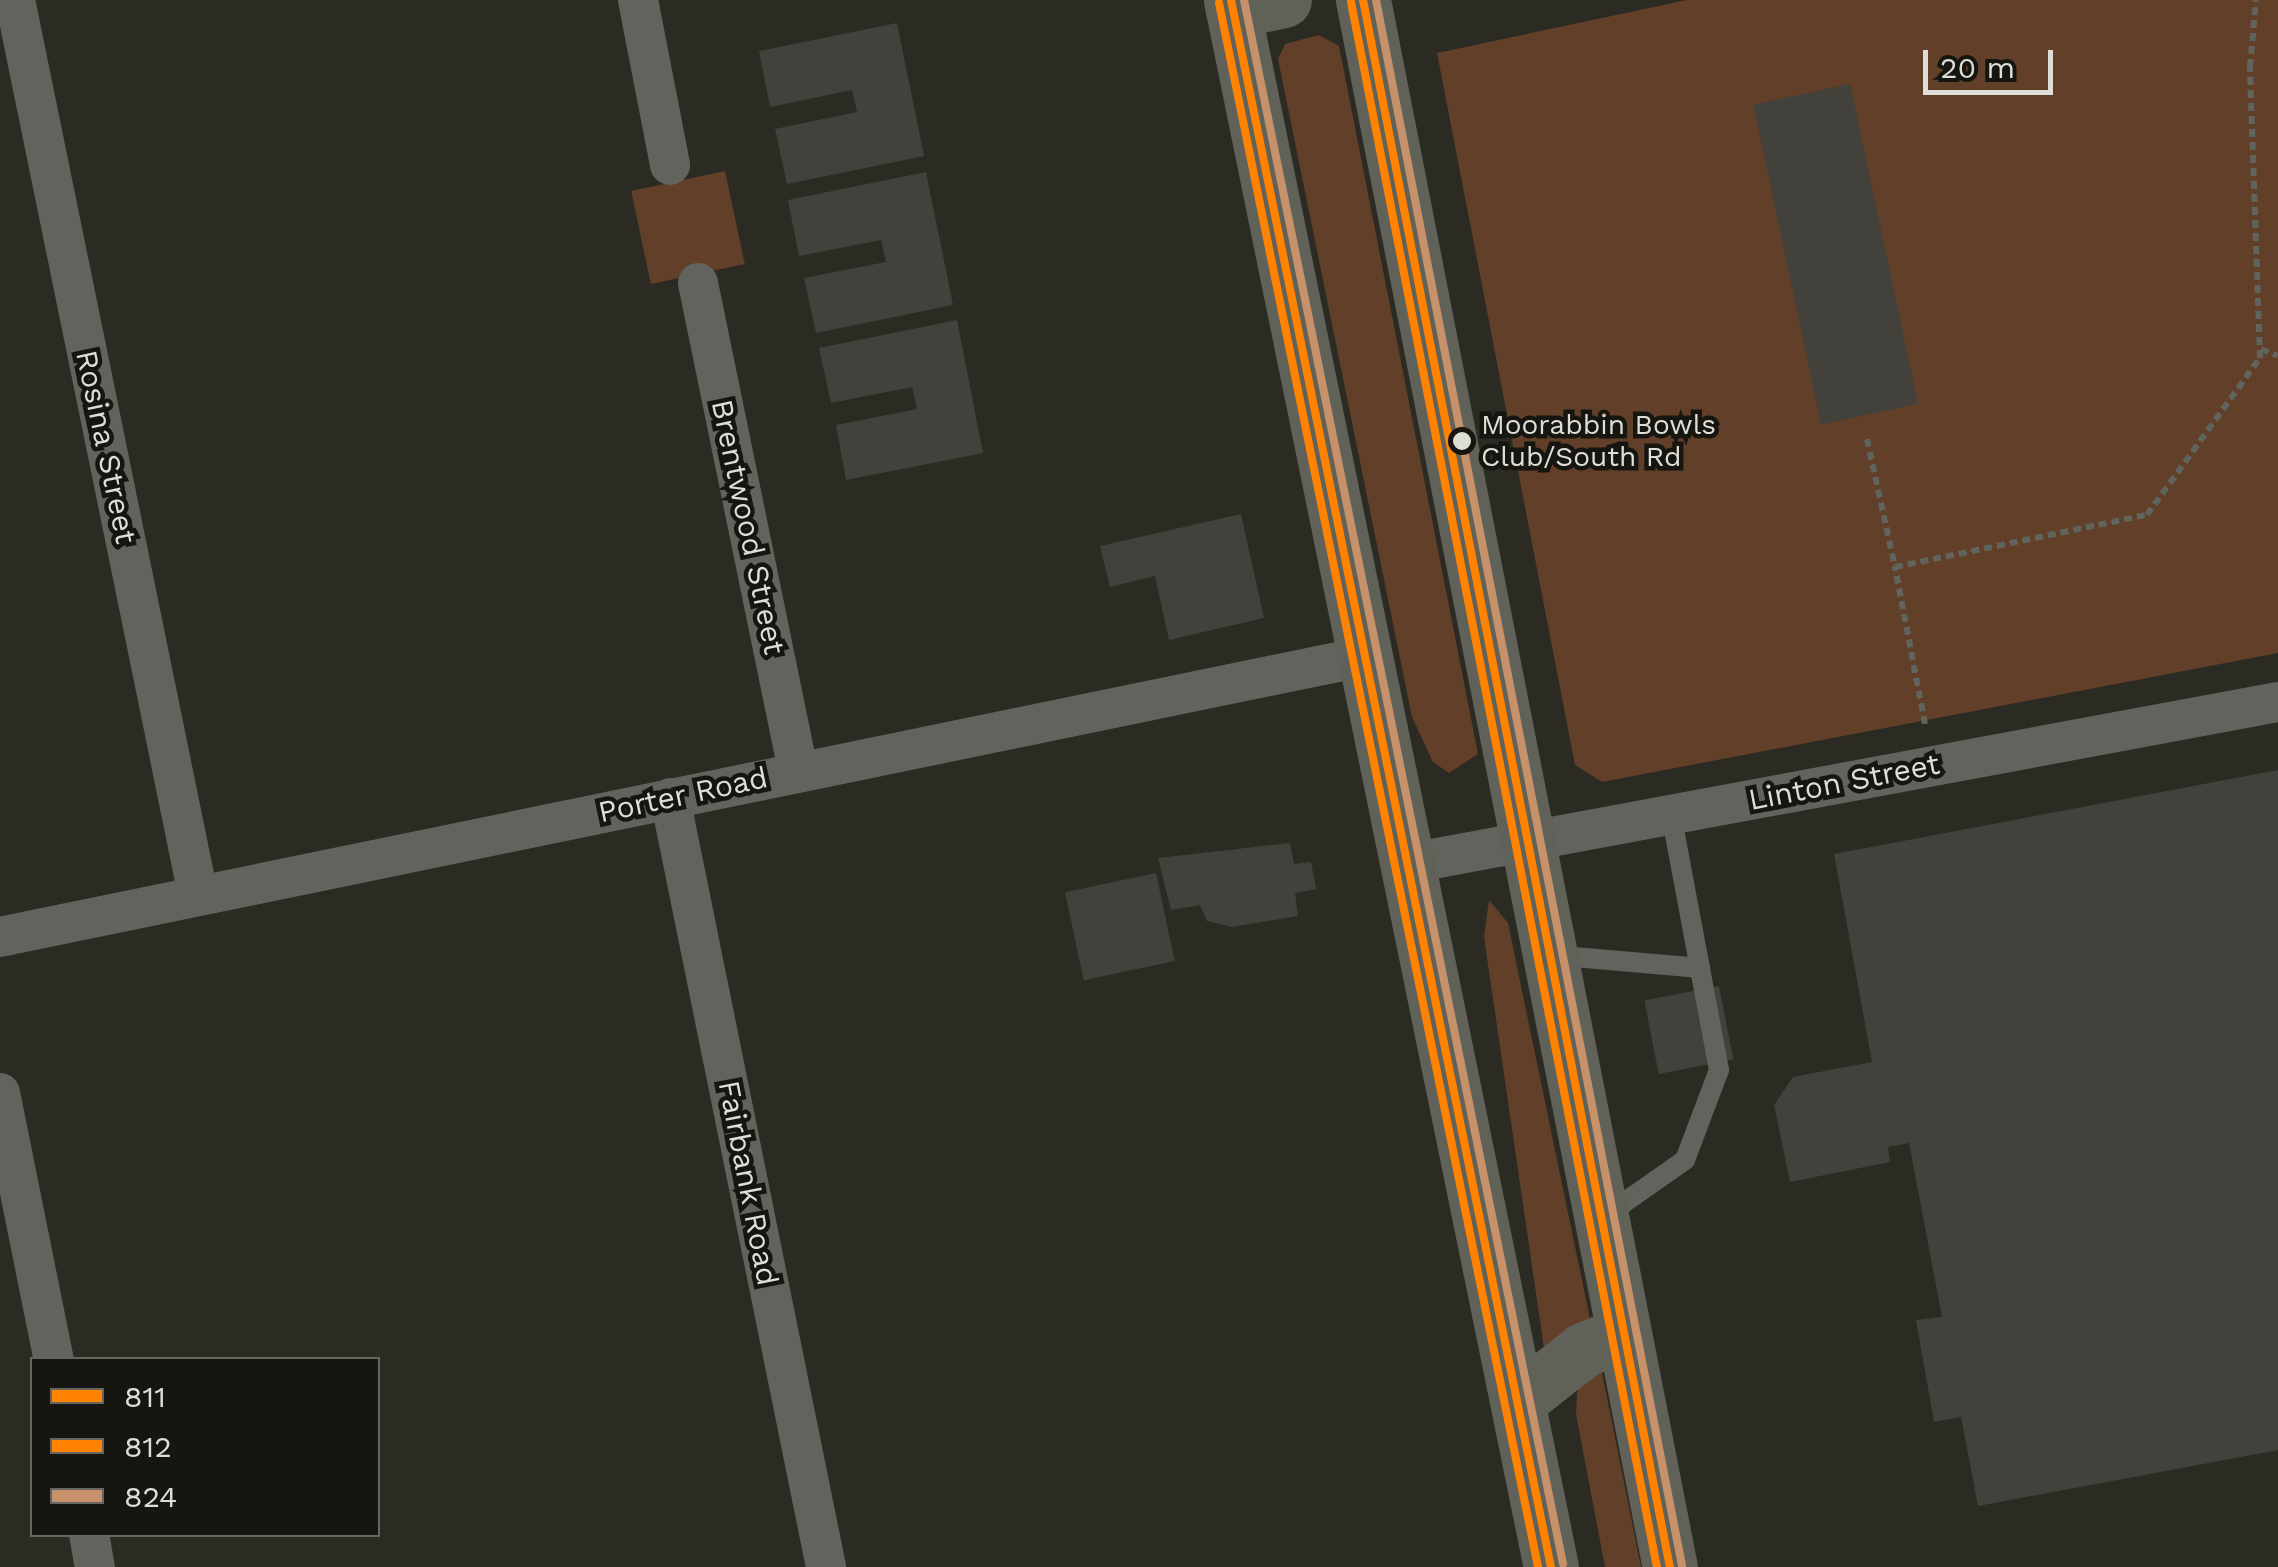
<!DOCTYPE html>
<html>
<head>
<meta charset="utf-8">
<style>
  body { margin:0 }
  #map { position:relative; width:2278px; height:1567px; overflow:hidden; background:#2b2b24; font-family:"Work Sans",sans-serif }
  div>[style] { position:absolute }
  .green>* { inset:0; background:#623f28; transform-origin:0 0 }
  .building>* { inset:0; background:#43413b; transform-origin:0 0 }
  .path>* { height:6px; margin-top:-3px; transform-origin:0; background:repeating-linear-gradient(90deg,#61635d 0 8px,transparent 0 13px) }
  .service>* { height:20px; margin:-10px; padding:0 10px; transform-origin:10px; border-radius:10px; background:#61645d }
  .minor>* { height:40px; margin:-20px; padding:0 20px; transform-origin:20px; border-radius:20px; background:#61645d }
  .trunk>* { height:55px; margin:-27.5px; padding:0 27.5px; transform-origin:27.5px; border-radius:27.5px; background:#60625a }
  .bus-1>* { height:8px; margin:-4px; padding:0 4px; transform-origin:4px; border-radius:4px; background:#ff8200 }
  .bus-2>* { height:8px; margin:-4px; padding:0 4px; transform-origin:4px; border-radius:4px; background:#ff8200 }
  .bus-3>* { height:8px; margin:-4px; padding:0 4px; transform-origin:4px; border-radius:4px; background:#c7916a }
  .dots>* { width:28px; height:28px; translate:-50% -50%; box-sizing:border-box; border:5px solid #161510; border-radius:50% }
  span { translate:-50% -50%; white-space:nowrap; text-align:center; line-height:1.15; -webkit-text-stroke:9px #161510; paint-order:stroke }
  .bus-label { font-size:28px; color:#deded6 }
  .left { translate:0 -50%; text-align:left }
  .street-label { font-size:30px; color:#deded6 }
  .legend { position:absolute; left:30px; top:1357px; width:350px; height:180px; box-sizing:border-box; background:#161510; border:2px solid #66655f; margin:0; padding:12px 18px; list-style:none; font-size:30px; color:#deded6 }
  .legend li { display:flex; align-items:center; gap:20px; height:50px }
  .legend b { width:50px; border:2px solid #66655f }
  .scale { position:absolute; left:1923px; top:50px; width:130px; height:45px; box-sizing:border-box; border:5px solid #deded6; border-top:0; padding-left:12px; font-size:30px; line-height:35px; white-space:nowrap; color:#deded6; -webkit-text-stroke:8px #161510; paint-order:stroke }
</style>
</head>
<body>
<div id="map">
  <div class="green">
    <i style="clip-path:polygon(1687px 0,2278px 0,2278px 653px,1602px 782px,1575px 765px,1437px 53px)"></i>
    <i style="clip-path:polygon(1319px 35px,1339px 46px,1478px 754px,1449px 773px,1433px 762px,1412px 717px,1278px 59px,1285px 44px)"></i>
    <i style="left:725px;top:171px;width:95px;height:96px;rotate:78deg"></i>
    <i style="clip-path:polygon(1489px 900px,1508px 923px,1590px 1319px,1546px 1362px,1484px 937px)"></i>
    <i style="clip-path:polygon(1599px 1358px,1641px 1567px,1605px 1567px,1576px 1414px,1577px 1393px,1590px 1361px)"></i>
  </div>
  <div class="building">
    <i style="clip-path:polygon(897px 23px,924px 156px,787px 184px,775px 129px,857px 112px,852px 90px,770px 107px,759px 51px)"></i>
    <i style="left:1850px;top:84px;width:327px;height:99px;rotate:78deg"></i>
    <i style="clip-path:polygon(926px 172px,953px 305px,816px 333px,804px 278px,886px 262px,881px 240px,799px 256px,788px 200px)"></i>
    <i style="clip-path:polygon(957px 320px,983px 453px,846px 480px,836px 425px,917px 409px,912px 387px,831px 403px,819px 348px)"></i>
    <i style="clip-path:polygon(1241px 514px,1264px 618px,1169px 640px,1155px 576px,1110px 587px,1100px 546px)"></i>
    <i style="clip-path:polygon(2278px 770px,2278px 1450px,1978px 1506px,1961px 1417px,1934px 1422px,1916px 1320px,1942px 1317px,1909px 1143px,1888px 1147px,1890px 1162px,1790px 1182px,1774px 1105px,1793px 1077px,1872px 1062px,1834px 854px)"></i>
    <i style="clip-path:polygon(1290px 843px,1294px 864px,1311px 862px,1316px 889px,1295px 893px,1298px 916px,1232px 927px,1207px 921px,1200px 905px,1171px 910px,1158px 858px)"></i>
    <i style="left:1156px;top:873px;width:90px;height:93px;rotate:78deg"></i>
    <i style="left:1719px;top:986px;width:75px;height:76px;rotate:79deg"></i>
  </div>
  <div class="path">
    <i style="left:2261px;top:349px;width:18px;rotate:22deg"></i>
    <i style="left:1867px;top:439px;width:131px;rotate:77.7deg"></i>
    <i style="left:1925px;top:724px;width:160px;rotate:-100.8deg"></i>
    <i style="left:1895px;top:567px;width:257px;rotate:-11.7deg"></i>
    <i style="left:2147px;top:515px;width:193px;rotate:-54.3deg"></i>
    <i style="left:2260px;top:358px;width:291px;rotate:-92deg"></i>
    <i style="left:2250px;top:67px;width:67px;rotate:-84.9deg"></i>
  </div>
  <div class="service">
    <i style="left:1551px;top:955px;width:150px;rotate:5deg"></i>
    <i style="left:1605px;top:1216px;width:98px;rotate:-35deg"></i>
    <i style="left:1685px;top:1160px;width:96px;rotate:-69.3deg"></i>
    <i style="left:1719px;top:1070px;width:260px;rotate:-100.6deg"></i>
  </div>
  <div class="minor">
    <i style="left:15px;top:0;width:914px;rotate:78.44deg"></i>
    <i style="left:638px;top:0;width:168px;rotate:79deg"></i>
    <i style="left:698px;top:283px;width:499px;rotate:78.4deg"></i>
    <i style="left:670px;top:798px;width:785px;rotate:78.53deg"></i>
    <i style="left:1411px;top:863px;width:882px;rotate:-10.52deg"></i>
    <i style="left:0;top:937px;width:1396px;rotate:-11.62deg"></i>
    <i style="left:0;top:1093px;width:272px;rotate:78.6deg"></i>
    <i style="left:89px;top:1534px;width:34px;rotate:80deg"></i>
  </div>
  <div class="trunk">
    <i style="left:1231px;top:0;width:1599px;rotate:78.46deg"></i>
    <i style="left:1363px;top:0;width:1597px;rotate:78.92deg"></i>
    <i style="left:1233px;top:11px;width:52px;rotate:-12.2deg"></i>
    <i style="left:1518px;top:1401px;width:83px;rotate:-38.1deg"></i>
    <i style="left:1583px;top:1350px;width:44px;rotate:-22.5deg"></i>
  </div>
  <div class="bus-1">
    <i style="left:1231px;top:0;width:1599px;rotate:78.46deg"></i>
    <i style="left:1363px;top:0;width:1597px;rotate:78.92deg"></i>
  </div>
  <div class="bus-2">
    <i style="left:1351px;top:2px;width:1595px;rotate:78.94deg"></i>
    <i style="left:1219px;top:3px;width:1596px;rotate:78.47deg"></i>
  </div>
  <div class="bus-3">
    <i style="left:1244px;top:0;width:1596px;rotate:78.47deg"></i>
    <i style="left:1376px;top:0;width:1595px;rotate:78.94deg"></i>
  </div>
  <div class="dots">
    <i style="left:1462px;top:441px;background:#deded6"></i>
  </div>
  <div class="bus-label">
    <span class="left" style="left:1481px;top:441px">Moorabbin Bowls<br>Club/South Rd</span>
  </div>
  <div class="street-label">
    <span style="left:106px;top:447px;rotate:78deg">Rosina Street</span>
    <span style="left:748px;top:527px;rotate:78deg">Brentwood Street</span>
    <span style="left:1844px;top:782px;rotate:-11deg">Linton Street</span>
    <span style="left:683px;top:795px;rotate:-12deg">Porter Road</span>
    <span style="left:748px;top:1183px;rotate:79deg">Fairbank Road</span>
  </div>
  <ul class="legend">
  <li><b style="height:12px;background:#ff8200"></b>811</li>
  <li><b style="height:12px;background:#ff8200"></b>812</li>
  <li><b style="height:12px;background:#c7916a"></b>824</li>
  </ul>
  <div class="scale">20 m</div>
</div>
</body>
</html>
